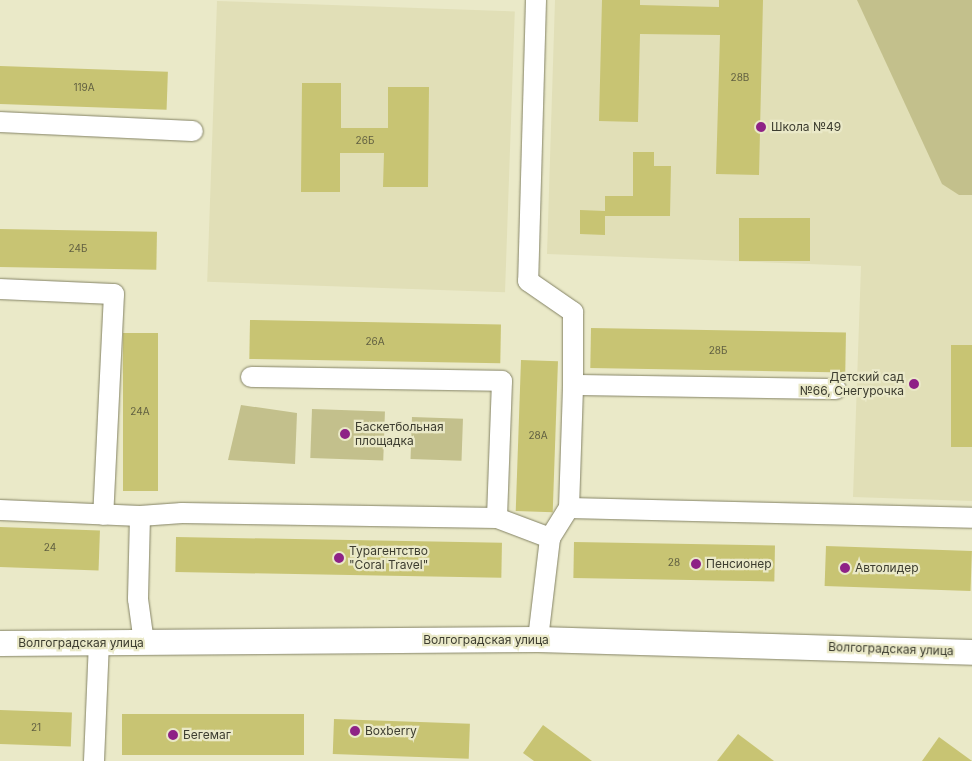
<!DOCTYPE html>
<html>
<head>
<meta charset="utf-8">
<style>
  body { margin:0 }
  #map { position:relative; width:972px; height:761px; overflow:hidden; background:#eae9c8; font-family:Inter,sans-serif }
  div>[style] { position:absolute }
  .built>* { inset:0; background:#e1dfb7; transform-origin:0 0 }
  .green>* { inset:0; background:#c3c08c; transform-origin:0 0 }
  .building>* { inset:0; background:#c8c473; transform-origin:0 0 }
  .roads { filter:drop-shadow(0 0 1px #848365) drop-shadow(0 0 1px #848365) }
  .minor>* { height:20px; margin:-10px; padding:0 10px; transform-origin:10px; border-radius:10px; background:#fff }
  .major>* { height:25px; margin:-12.5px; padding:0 12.5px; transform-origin:12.5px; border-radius:12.5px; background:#fff }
  .dots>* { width:14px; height:14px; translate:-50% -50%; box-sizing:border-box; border:2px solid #eae9c8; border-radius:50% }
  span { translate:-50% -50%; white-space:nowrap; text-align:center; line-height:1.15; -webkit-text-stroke:4.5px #eae9c8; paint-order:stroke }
  .number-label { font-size:10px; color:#605f41 }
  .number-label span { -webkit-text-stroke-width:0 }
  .poi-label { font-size:12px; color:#3d3d30 }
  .left { translate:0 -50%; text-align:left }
  .right { translate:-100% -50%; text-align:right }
  .street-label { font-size:12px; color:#3d3d30 }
</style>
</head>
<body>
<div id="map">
  <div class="built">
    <i style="clip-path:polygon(555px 0,972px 0,972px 501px,853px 497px,861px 266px,547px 254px)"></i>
    <i style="left:217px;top:1px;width:298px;height:281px;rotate:2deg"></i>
  </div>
  <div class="green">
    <i style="clip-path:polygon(857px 0,972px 0,972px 195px,959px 195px,942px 184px)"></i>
    <i style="clip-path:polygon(241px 405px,297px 413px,295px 464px,228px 460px)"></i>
    <i style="left:312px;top:409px;width:73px;height:49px;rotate:2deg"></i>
    <i style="left:412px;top:417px;width:51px;height:42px;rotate:2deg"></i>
  </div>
  <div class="building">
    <i style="clip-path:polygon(602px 0,640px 0,640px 5px,719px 7px,719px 0,763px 0,759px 175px,716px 174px,720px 35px,640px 34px,638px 122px,599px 121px)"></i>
    <i style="left:0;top:66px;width:168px;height:38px;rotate:2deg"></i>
    <i style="clip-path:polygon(302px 83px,341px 83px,341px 128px,388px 128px,388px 87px,429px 87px,428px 187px,383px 187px,384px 153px,340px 153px,340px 192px,301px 192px)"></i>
    <i style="clip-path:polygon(633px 152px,654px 152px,654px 166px,671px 166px,670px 216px,605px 216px,605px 235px,580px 234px,580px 210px,605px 211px,605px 196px,633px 196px)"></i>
    <i style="left:810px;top:218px;width:43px;height:71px;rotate:90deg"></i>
    <i style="left:0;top:229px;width:157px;height:38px;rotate:1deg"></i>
    <i style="left:250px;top:320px;width:251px;height:39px;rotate:1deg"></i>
    <i style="left:591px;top:328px;width:255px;height:40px;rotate:1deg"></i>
    <i style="left:123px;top:333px;width:35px;height:158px"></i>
    <i style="left:951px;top:345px;width:21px;height:102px"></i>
    <i style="left:521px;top:360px;width:37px;height:151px;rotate:2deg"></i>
    <i style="left:0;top:527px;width:100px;height:40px;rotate:2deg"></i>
    <i style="left:176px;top:537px;width:326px;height:35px;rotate:1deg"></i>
    <i style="left:574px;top:542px;width:201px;height:36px;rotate:1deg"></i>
    <i style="left:826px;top:546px;width:146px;height:40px;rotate:2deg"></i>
    <i style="left:0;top:710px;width:72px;height:34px;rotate:2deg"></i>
    <i style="left:122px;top:714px;width:182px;height:41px"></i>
    <i style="left:334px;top:719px;width:136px;height:35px;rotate:2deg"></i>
    <i style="clip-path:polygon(543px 725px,592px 761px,534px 761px,523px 753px)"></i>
    <i style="clip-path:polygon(738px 734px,774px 761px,717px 761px)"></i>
    <i style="clip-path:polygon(939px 737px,972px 761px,922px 761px)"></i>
  </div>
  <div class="roads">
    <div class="minor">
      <i style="left:536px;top:0;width:281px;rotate:91.6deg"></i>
      <i style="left:528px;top:281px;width:55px;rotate:34.6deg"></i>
      <i style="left:573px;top:312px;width:73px;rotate:90deg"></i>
      <i style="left:0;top:122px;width:193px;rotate:2.7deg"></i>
      <i style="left:0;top:289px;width:114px;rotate:2.5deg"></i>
      <i style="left:114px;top:294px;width:221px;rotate:92.8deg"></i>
      <i style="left:251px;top:377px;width:251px;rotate:0.9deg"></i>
      <i style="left:502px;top:381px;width:137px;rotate:92.1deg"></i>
      <i style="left:497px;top:518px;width:57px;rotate:20.7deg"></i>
      <i style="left:569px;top:508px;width:403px;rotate:1.4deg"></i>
      <i style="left:0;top:510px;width:140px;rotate:2.5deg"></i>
      <i style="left:140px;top:516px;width:42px;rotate:-4.1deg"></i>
      <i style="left:182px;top:513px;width:315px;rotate:0.9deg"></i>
      <i style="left:140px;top:516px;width:83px;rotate:91.4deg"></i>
      <i style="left:138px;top:599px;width:44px;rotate:82.2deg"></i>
      <i style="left:538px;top:639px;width:102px;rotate:-83.2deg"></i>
      <i style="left:550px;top:538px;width:36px;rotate:-58deg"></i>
      <i style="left:569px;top:508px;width:123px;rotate:-88.1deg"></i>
      <i style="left:573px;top:385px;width:263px;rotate:0.9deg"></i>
      <i style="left:94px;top:761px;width:118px;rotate:-87.6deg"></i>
    </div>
    <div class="major">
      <i style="left:0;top:643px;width:538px;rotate:-0.43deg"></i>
      <i style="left:538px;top:639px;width:434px;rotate:1.7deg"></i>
    </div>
  </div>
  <div class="dots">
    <i style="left:761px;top:127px;background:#8e2286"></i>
    <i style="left:914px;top:384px;background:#8e2286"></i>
    <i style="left:345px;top:434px;background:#8e2286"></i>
    <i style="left:339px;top:558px;background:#8e2286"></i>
    <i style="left:696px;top:564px;background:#8e2286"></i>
    <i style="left:845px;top:568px;background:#8e2286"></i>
    <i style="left:355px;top:731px;background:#8e2286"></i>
    <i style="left:173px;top:735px;background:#8e2286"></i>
  </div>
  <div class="number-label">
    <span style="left:740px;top:78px">28В</span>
    <span style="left:84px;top:88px">119А</span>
    <span style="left:365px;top:141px">26Б</span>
    <span style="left:78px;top:249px">24Б</span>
    <span style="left:375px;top:342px">26А</span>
    <span style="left:718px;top:351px">28Б</span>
    <span style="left:140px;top:412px">24А</span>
    <span style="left:538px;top:436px">28А</span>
    <span style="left:50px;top:548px">24</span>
    <span style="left:674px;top:563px">28</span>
    <span style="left:36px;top:728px">21</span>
  </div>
  <div class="poi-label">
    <span class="left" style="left:771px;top:127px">Школа №49</span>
    <span class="right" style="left:904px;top:384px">Детский сад<br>№66, Снегурочка</span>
    <span class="left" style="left:355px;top:434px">Баскетбольная<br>площадка</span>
    <span class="left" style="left:349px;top:558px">Турагентство<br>"Coral Travel"</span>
    <span class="left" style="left:706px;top:564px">Пенсионер</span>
    <span class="left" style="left:855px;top:568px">Автолидер</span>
    <span class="left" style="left:365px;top:731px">Boxberry</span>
    <span class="left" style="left:183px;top:735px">Бегемаг</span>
  </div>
  <div class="street-label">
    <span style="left:486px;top:640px">Волгоградская улица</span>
    <span style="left:81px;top:643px">Волгоградская улица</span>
    <span style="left:891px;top:649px;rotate:2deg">Волгоградская улица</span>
  </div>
</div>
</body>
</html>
